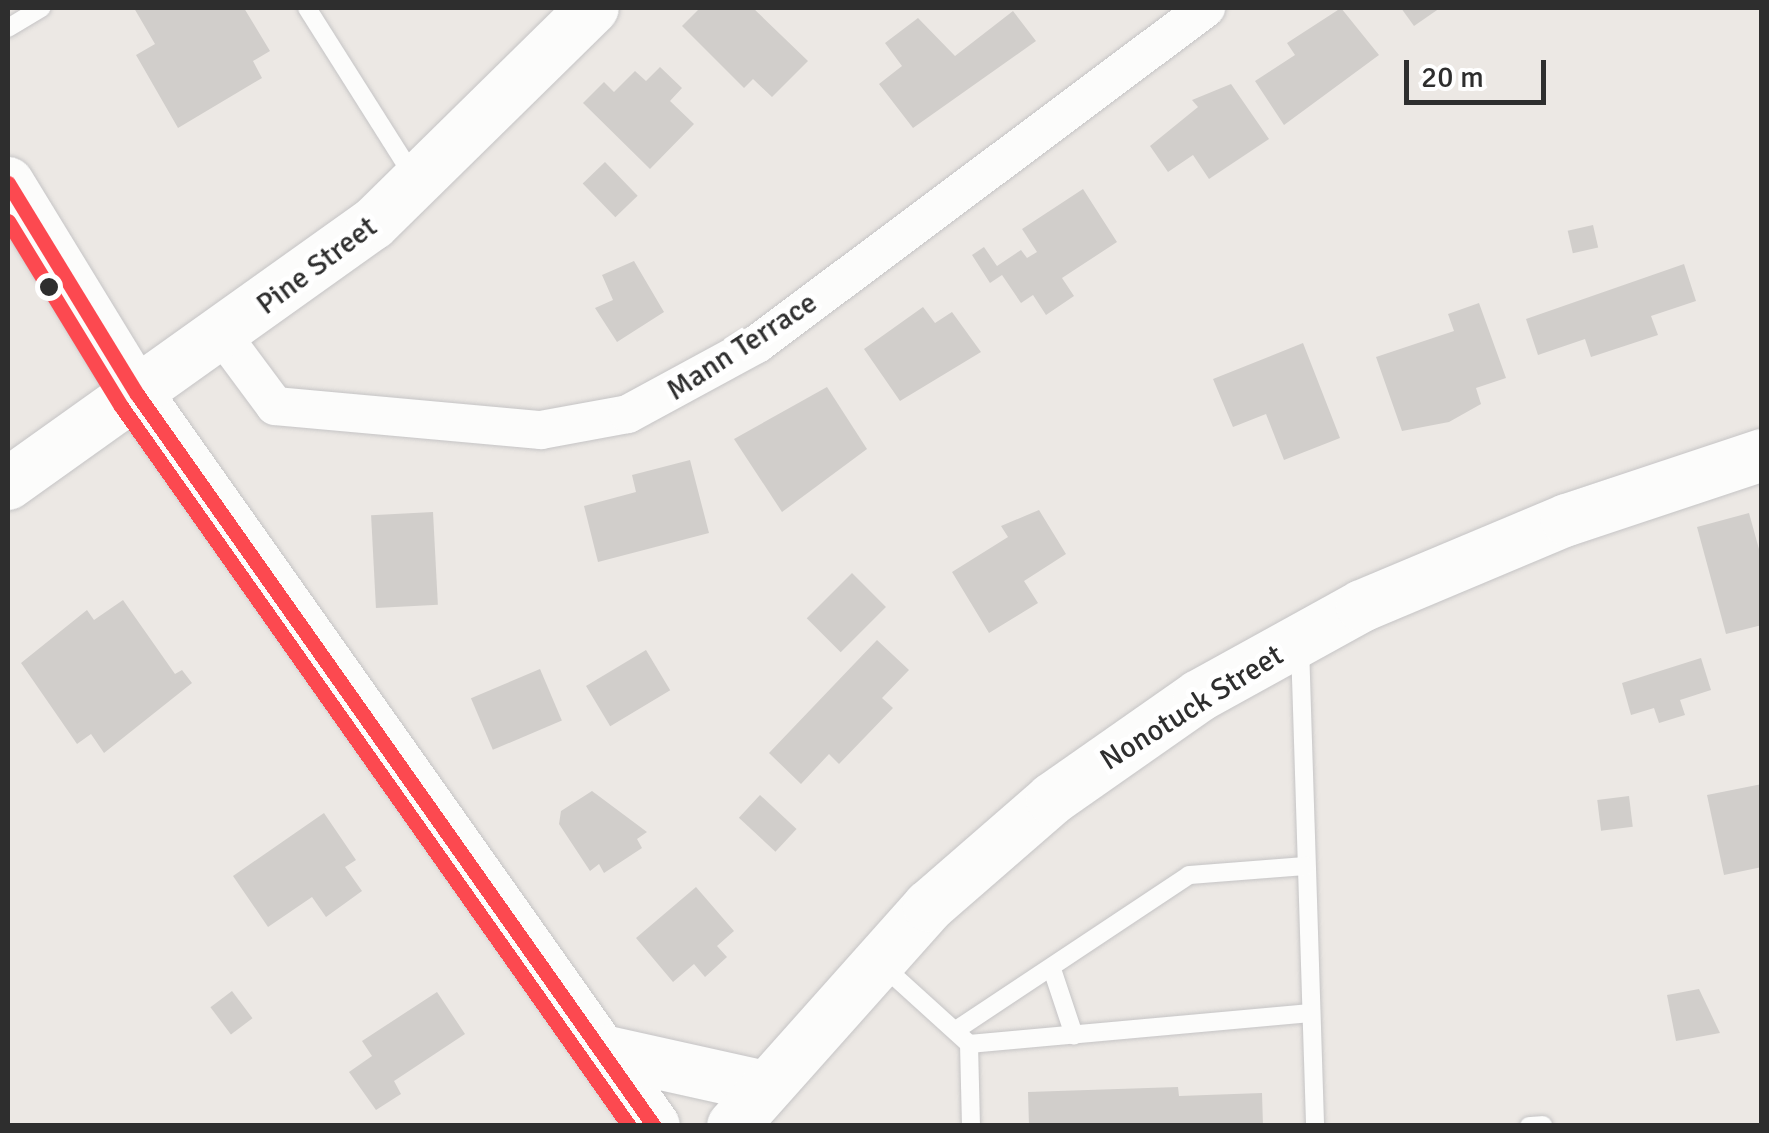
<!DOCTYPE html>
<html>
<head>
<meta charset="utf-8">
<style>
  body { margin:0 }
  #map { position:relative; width:1769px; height:1133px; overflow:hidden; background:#ece8e4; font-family:Signika,sans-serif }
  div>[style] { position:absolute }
  .building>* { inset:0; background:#d1cecb; transform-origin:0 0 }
  .roads { filter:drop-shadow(0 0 2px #c5c4c5) drop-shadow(0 0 2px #c5c4c5) }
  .lane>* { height:18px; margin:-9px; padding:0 9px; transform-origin:9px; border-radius:9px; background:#fcfcfb }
  .street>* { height:38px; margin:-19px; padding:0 19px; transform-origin:19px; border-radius:19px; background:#fcfcfb }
  .secondary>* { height:52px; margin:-26px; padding:0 26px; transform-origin:26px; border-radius:26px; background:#fcfcfb }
  .bus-1>* { height:15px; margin:-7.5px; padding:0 7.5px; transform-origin:7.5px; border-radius:7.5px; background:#fc4950 }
  .bus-2>* { height:15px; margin:-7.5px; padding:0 7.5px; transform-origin:7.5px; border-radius:7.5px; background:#fc4950 }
  .dots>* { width:28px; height:28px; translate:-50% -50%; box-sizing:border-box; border:5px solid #fff; border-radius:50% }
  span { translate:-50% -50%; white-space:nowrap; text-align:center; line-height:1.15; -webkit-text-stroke:10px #fff; paint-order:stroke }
  .street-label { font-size:30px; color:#2e2e2e }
  .frame { position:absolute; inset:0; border:10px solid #2e2e2e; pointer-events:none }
  .scale { position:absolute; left:1404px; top:60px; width:142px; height:45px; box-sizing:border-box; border:5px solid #2e2e2e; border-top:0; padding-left:12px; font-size:30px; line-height:35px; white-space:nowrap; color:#2e2e2e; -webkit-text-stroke:8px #fff; paint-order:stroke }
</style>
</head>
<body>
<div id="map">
  <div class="building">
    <i style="clip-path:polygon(134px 8px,244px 8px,270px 51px,253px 61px,262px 78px,178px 128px,136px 55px,155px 44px)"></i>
    <i style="clip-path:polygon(700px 8px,753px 8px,808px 61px,772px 97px,753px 79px,744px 88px,682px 26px)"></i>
    <i style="clip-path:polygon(1341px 8px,1379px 55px,1284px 125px,1255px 81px,1295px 55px,1287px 43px)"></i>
    <i style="clip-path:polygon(1401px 8px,1440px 8px,1414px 26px)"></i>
    <i style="clip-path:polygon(1013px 11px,1036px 41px,913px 128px,879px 84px,902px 66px,885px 43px,918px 18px,955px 56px)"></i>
    <i style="clip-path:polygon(660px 67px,682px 88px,670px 101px,694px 124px,650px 169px,583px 103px,604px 82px,614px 92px,635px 71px,646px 81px)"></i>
    <i style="clip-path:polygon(1231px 84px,1269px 139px,1209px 179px,1193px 155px,1168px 172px,1150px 146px,1198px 107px,1192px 100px)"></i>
    <i style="left:605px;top:162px;width:47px;height:31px;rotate:46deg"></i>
    <i style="clip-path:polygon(1083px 189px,1117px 242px,1062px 278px,1074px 296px,1046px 315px,1033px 295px,1021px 303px,1002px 275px,990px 283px,972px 255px,984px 247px,997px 266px,1021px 250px,1027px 258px,1037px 252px,1022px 229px)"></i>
    <i style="left:1593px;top:225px;width:23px;height:26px;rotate:77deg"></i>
    <i style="clip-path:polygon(634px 261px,664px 312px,617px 342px,595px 308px,613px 300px,602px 275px)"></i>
    <i style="clip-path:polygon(1684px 264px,1696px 301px,1651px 316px,1658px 335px,1591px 357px,1585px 339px,1538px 355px,1526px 319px)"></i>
    <i style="clip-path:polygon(1479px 303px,1506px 378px,1476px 388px,1481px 404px,1449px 422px,1402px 431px,1376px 357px,1454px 331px,1448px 314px)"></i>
    <i style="clip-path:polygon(923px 307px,935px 323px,952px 312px,981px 352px,900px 401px,864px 349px)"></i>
    <i style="clip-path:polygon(1303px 343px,1340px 438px,1284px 460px,1266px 414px,1233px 427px,1213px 379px)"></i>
    <i style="clip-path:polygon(827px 387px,867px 449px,782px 512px,734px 439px)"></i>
    <i style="clip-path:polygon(690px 460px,709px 533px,598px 562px,584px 506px,636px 492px,632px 475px)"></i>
    <i style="clip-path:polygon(1039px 510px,1066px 554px,1024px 581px,1038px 603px,989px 633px,952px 572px,1008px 537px,1001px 526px)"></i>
    <i style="left:433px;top:512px;width:93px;height:62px;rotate:87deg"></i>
    <i style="clip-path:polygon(1749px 513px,1762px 560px,1762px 625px,1726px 634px,1697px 527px)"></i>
    <i style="left:852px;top:573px;width:48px;height:64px;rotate:45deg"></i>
    <i style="clip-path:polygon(123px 600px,175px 674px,182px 670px,192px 683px,104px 753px,91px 734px,77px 744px,21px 663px,87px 610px,94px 620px)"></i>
    <i style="clip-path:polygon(877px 640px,909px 670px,882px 698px,893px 708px,839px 764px,829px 754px,801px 784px,769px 753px)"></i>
    <i style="left:646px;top:650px;width:47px;height:70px;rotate:59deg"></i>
    <i style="clip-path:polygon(1701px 658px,1711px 690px,1680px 700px,1685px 715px,1659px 723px,1654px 708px,1631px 715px,1622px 683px)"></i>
    <i style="left:540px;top:669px;width:56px;height:75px;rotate:67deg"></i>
    <i style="clip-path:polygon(1762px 784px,1762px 867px,1724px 875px,1707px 795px)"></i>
    <i style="clip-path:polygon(592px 791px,647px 832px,637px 839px,642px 848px,604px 873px,599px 864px,590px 871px,559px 824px,561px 811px)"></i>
    <i style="left:760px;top:795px;width:50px;height:31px;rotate:43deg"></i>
    <i style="left:1629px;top:796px;width:31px;height:32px;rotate:83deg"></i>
    <i style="clip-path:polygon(324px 813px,356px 860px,345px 867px,362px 891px,326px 917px,312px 897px,268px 927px,233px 876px)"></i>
    <i style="clip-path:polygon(696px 887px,734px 931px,717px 946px,727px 957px,705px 977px,694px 964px,673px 982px,636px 938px)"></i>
    <i style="clip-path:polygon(1699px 989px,1720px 1033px,1676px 1041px,1667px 995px)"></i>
    <i style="left:232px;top:991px;width:34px;height:27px;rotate:53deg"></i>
    <i style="clip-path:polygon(437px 992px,465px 1034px,394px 1081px,401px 1094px,376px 1110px,349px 1072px,372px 1056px,362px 1041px)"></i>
    <i style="clip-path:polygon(1178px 1087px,1179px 1096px,1262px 1093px,1263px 1126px,1029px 1126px,1028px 1092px)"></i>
  </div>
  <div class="roads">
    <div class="lane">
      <i style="left:307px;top:8px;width:202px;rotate:57.7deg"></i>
      <i style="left:8px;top:28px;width:39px;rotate:-31deg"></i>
      <i style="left:1300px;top:646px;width:480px;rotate:88.2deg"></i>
      <i style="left:882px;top:965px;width:118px;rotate:42.2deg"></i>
      <i style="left:969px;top:1044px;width:82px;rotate:88.6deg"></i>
      <i style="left:1052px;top:969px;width:70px;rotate:71.6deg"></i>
      <i style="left:959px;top:1028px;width:276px;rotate:-33.6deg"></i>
      <i style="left:1189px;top:875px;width:117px;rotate:-4.4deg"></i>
      <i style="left:969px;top:1044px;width:343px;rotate:-5.2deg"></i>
      <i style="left:1529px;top:1126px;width:14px;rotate:-4deg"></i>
    </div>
    <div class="street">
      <i style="left:223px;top:336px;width:87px;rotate:53.4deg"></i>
      <i style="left:275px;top:406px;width:267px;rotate:5.2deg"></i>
      <i style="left:541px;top:430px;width:88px;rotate:-10.4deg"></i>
      <i style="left:628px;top:414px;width:147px;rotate:-28.5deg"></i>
      <i style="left:757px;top:344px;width:561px;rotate:-36.81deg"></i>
    </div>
    <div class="secondary">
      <i style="left:8px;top:183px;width:247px;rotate:58.6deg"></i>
      <i style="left:137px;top:394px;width:896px;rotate:54.77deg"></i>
      <i style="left:8px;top:484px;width:448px;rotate:-35.5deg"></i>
      <i style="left:373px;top:224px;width:308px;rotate:-44.5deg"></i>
      <i style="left:603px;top:1051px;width:167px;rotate:12.5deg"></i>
      <i style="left:733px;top:1126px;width:295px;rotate:-48.3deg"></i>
      <i style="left:929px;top:906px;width:163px;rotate:-41deg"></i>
      <i style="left:1052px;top:799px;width:179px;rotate:-35deg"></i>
      <i style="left:1199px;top:696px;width:186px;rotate:-28.9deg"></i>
      <i style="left:1362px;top:606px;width:222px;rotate:-22.8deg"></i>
      <i style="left:1567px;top:520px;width:206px;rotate:-18.4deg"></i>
    </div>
  </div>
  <div class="bus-1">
    <i style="left:8px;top:183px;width:247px;rotate:58.6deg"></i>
    <i style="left:137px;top:394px;width:896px;rotate:54.77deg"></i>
  </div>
  <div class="bus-2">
    <i style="left:8px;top:221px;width:217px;rotate:58.6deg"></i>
    <i style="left:121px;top:406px;width:881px;rotate:54.79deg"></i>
  </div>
  <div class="dots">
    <i style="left:49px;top:287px;background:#2e2e2e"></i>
  </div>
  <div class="street-label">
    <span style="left:317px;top:266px;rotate:-37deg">Pine Street</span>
    <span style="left:742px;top:347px;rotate:-33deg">Mann Terrace</span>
    <span style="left:1192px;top:708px;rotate:-32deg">Nonotuck Street</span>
  </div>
  <div class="frame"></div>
  <div class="scale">20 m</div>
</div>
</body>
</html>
